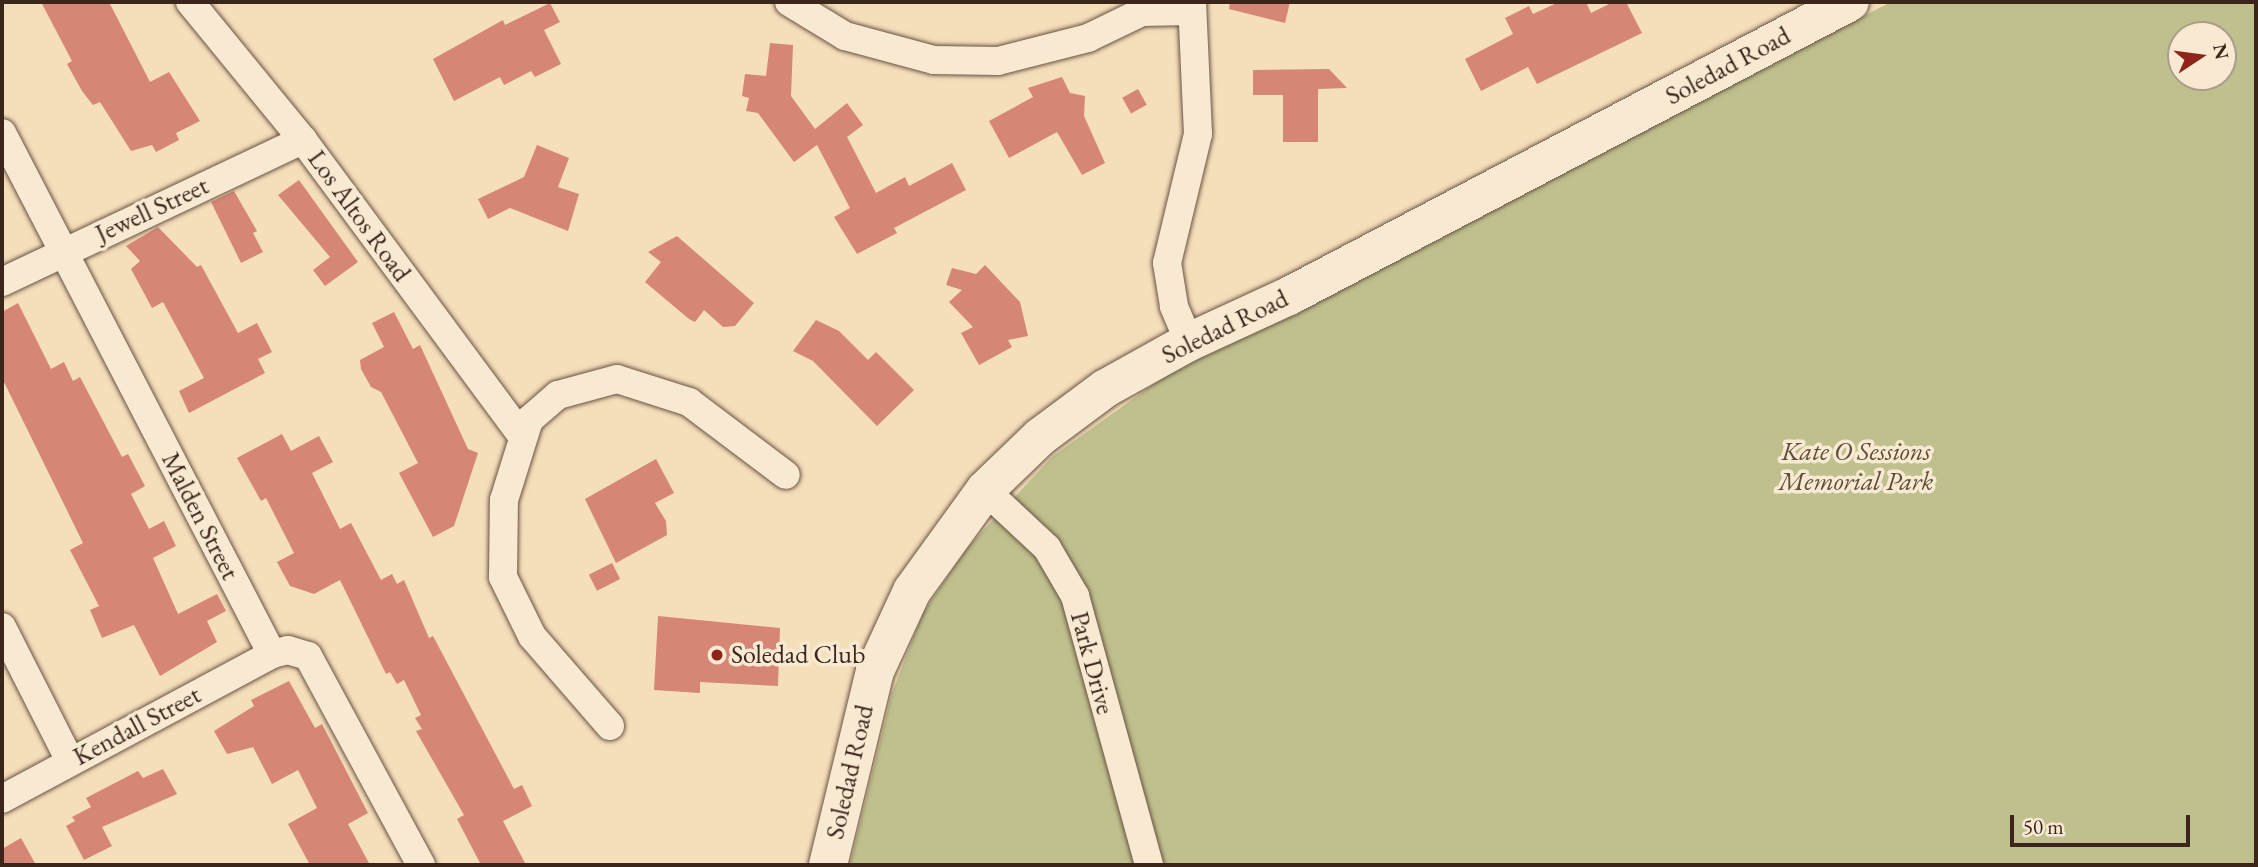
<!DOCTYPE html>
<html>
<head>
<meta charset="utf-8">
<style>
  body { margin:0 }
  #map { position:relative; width:2258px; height:867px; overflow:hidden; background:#f5deba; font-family:"EB Garamond",serif }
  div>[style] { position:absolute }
  .green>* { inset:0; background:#bfc08e }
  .building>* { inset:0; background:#d58675; transform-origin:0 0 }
  .roads { filter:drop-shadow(0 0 2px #6a5343) drop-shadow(0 0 2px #6a5343) }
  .street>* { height:28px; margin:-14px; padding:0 14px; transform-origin:14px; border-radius:14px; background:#f8ead2 }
  .secondary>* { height:38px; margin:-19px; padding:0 19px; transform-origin:19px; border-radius:19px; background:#f8ead2 }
  .dots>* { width:19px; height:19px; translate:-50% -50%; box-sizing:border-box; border:4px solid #f8ead2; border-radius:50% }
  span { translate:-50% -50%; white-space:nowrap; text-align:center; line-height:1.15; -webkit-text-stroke:7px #f8ead2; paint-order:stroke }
  .street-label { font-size:26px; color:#3c251b }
  .park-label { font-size:26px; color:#5d4c38; font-style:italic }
  .poi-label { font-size:26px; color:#3c251b }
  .left { translate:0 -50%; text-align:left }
  .frame { position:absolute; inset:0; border:4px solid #3c251b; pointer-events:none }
  .north { position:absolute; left:2167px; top:21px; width:70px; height:70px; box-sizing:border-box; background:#f8ead2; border:2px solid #ad9b89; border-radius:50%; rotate:77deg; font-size:19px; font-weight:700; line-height:28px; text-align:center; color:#3c251b }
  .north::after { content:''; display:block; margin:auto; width:24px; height:32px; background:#8f2418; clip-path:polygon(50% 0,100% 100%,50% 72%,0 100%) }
  .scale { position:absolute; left:2010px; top:815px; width:180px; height:32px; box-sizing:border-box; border:4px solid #3c251b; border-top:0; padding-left:9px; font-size:21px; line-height:24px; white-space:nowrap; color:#3c251b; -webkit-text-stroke:5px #f8ead2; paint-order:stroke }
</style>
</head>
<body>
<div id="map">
  <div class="green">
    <i style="clip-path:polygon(evenodd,1891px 2px,2256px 2px,2256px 865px,850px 865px,892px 693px,923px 613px,967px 548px,1053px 456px,1182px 364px,1891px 2px,2181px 35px,2223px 35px,2223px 77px,2181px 77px,2181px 35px)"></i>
  </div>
  <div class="building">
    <i style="clip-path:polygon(41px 2px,109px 2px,150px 82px,169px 72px,200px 121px,176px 133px,179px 140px,156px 152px,152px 145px,131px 151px,100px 102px,93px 105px,82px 91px,67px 64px,72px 61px)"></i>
    <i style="clip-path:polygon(1230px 2px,1290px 2px,1285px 23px,1229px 9px)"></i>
    <i style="clip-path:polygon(1559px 2px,1586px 2px,1591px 13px,1613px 2px,1626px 2px,1642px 33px,1537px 84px,1528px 67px,1481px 91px,1465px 59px,1513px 34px,1505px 18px,1529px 6px,1533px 14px)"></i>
    <i style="clip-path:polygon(550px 3px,560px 22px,544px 30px,561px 64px,535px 77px,531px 71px,504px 85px,500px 77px,454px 101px,433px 59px,503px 20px,505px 25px)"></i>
    <i style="clip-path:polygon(770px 43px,793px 45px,791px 96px,815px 129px,847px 103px,863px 125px,847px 137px,876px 193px,905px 177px,909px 186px,952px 163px,966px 190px,894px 228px,897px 233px,857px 254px,834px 217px,850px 208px,817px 145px,794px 162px,758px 113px,746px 111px,749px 98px,742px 96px,745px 74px,766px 76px)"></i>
    <i style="clip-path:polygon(1329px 69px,1347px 88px,1318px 89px,1318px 142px,1283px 142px,1283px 95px,1253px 95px,1253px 70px)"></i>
    <i style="clip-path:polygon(1062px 77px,1070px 93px,1085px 96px,1084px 116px,1105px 163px,1082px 175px,1057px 132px,1009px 158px,989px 121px,1033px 97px,1028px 88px)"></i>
    <i style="left:1138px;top:89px;width:18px;height:18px;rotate:61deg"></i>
    <i style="clip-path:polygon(537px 145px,569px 158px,558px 187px,579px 194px,568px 231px,510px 208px,488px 219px,478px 199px,524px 177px)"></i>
    <i style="clip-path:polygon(299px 180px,358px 262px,325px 286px,313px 270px,330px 257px,278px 195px)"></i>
    <i style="clip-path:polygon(234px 191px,257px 231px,253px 233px,263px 252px,241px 263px,211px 202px)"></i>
    <i style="clip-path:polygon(158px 227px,197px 267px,201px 265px,238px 333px,257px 323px,272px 352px,258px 359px,265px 373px,189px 413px,179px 391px,204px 378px,163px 302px,152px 308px,131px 269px,140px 261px,126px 246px)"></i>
    <i style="clip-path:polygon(677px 236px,754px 303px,735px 326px,723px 327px,704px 310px,695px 322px,689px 319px,645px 282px,661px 262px,648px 252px)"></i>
    <i style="clip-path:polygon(985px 265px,1020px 302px,1028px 336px,1008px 340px,1012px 347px,979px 365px,961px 333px,973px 327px,949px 302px,962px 290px,946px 285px,952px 268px,976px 274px)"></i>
    <i style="clip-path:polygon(18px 303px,51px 369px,64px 362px,73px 381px,80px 377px,122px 457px,128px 454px,145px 486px,131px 494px,149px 529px,164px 521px,176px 546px,153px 558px,178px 614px,217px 594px,226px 611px,207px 621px,217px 642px,160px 676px,134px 625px,102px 638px,90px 610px,99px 606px,70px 550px,83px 543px,2px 378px,2px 312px)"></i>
    <i style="clip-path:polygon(394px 312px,413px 349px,420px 345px,468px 449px,478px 453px,454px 526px,433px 537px,399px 473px,418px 463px,381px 392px,371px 387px,361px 369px,360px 360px,384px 347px,372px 323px)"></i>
    <i style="clip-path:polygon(816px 320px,839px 331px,868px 360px,876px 352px,914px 390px,877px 426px,813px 361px,793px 351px)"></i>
    <i style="clip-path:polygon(282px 434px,291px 451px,319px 436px,333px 462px,312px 473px,340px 529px,351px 523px,381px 580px,392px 574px,397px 584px,404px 580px,429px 638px,433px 636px,514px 789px,522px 785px,532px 806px,503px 821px,526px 865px,481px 865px,457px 819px,464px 815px,416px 731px,422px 729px,415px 718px,421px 715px,404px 680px,397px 684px,390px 672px,386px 674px,340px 580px,314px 594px,290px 586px,277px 562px,294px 553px,266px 498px,261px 501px,237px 458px)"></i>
    <i style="clip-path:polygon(656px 459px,674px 493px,655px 503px,666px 521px,667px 535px,616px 563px,585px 499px)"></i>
    <i style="left:612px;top:563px;width:18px;height:26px;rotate:63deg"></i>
    <i style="clip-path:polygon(658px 616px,780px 628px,778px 686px,700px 682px,700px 693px,654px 690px)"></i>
    <i style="clip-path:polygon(289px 681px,315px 728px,322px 724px,368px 813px,348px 824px,370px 865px,310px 865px,288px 824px,317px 808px,298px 770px,272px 784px,253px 747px,227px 754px,214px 731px,254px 706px,251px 700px)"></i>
    <i style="clip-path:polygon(163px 769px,177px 794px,102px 827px,112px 846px,84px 860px,66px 826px,75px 821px,72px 817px,91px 807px,86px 798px,138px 771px,143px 778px)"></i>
    <i style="clip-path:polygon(21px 838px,36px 865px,2px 865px,2px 849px)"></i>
  </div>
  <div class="roads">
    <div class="street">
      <i style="left:190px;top:2px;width:178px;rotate:50.7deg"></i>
      <i style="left:303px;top:140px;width:367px;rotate:53.5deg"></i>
      <i style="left:789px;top:2px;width:66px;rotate:31.3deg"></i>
      <i style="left:845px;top:36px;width:92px;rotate:15.1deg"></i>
      <i style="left:934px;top:60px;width:64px;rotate:0.9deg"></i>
      <i style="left:998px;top:61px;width:93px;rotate:-14.3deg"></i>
      <i style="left:1088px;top:38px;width:60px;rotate:-25.7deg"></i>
      <i style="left:1142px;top:12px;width:49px;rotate:-1.2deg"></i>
      <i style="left:2px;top:133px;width:587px;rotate:62.61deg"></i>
      <i style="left:2px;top:282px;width:333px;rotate:-25.3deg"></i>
      <i style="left:1189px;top:342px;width:39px;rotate:-113deg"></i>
      <i style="left:1174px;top:306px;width:44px;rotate:-99.2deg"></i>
      <i style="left:1167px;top:263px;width:133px;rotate:-76.5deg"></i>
      <i style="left:1198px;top:134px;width:132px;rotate:-92.6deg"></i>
      <i style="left:985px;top:490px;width:85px;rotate:43.1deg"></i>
      <i style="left:1047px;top:548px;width:56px;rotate:59.7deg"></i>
      <i style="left:1075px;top:596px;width:279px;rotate:74.6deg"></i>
      <i style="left:2px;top:627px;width:150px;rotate:63.1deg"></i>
      <i style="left:610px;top:726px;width:119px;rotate:-130.9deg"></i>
      <i style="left:532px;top:636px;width:66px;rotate:-116.2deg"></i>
      <i style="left:503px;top:577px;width:77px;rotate:-89.3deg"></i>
      <i style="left:504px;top:500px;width:84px;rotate:-72.6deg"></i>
      <i style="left:529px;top:420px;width:38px;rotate:-41deg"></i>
      <i style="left:558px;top:395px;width:61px;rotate:-15.2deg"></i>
      <i style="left:617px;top:379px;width:76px;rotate:17.7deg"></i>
      <i style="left:689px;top:402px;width:121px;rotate:37deg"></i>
      <i style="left:2px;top:799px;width:306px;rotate:-28.2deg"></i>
      <i style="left:272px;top:654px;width:16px;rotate:-14deg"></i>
      <i style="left:288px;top:650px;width:21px;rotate:17deg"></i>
      <i style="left:308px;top:656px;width:238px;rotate:61.6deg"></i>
    </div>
    <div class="secondary">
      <i style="left:828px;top:865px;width:200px;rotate:-76.4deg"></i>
      <i style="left:875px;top:671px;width:88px;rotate:-65.2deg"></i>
      <i style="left:912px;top:591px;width:125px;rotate:-54.1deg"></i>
      <i style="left:985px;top:490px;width:76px;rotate:-43.9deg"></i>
      <i style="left:1040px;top:437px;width:82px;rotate:-36.6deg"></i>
      <i style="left:1106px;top:388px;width:95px;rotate:-29deg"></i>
      <i style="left:1189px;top:342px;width:110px;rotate:-24.7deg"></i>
      <i style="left:1289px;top:296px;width:633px;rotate:-27.66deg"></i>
    </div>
  </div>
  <div class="dots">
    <i style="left:717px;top:655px;background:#8f2418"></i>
  </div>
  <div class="street-label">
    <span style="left:1728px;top:66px;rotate:-28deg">Soledad Road</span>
    <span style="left:152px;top:210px;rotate:-25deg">Jewell Street</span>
    <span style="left:359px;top:216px;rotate:54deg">Los Altos Road</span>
    <span style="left:1225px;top:327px;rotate:-26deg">Soledad Road</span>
    <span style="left:200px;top:516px;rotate:63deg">Malden Street</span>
    <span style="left:1092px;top:663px;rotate:75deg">Park Drive</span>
    <span style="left:137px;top:726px;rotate:-28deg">Kendall Street</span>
    <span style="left:850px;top:772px;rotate:-77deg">Soledad Road</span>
  </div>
  <div class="park-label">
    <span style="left:1856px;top:467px">Kate O Sessions<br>Memorial Park</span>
  </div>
  <div class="poi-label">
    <span class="left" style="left:731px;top:655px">Soledad Club</span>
  </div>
  <div class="frame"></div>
  <div class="north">N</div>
  <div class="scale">50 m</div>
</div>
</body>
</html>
